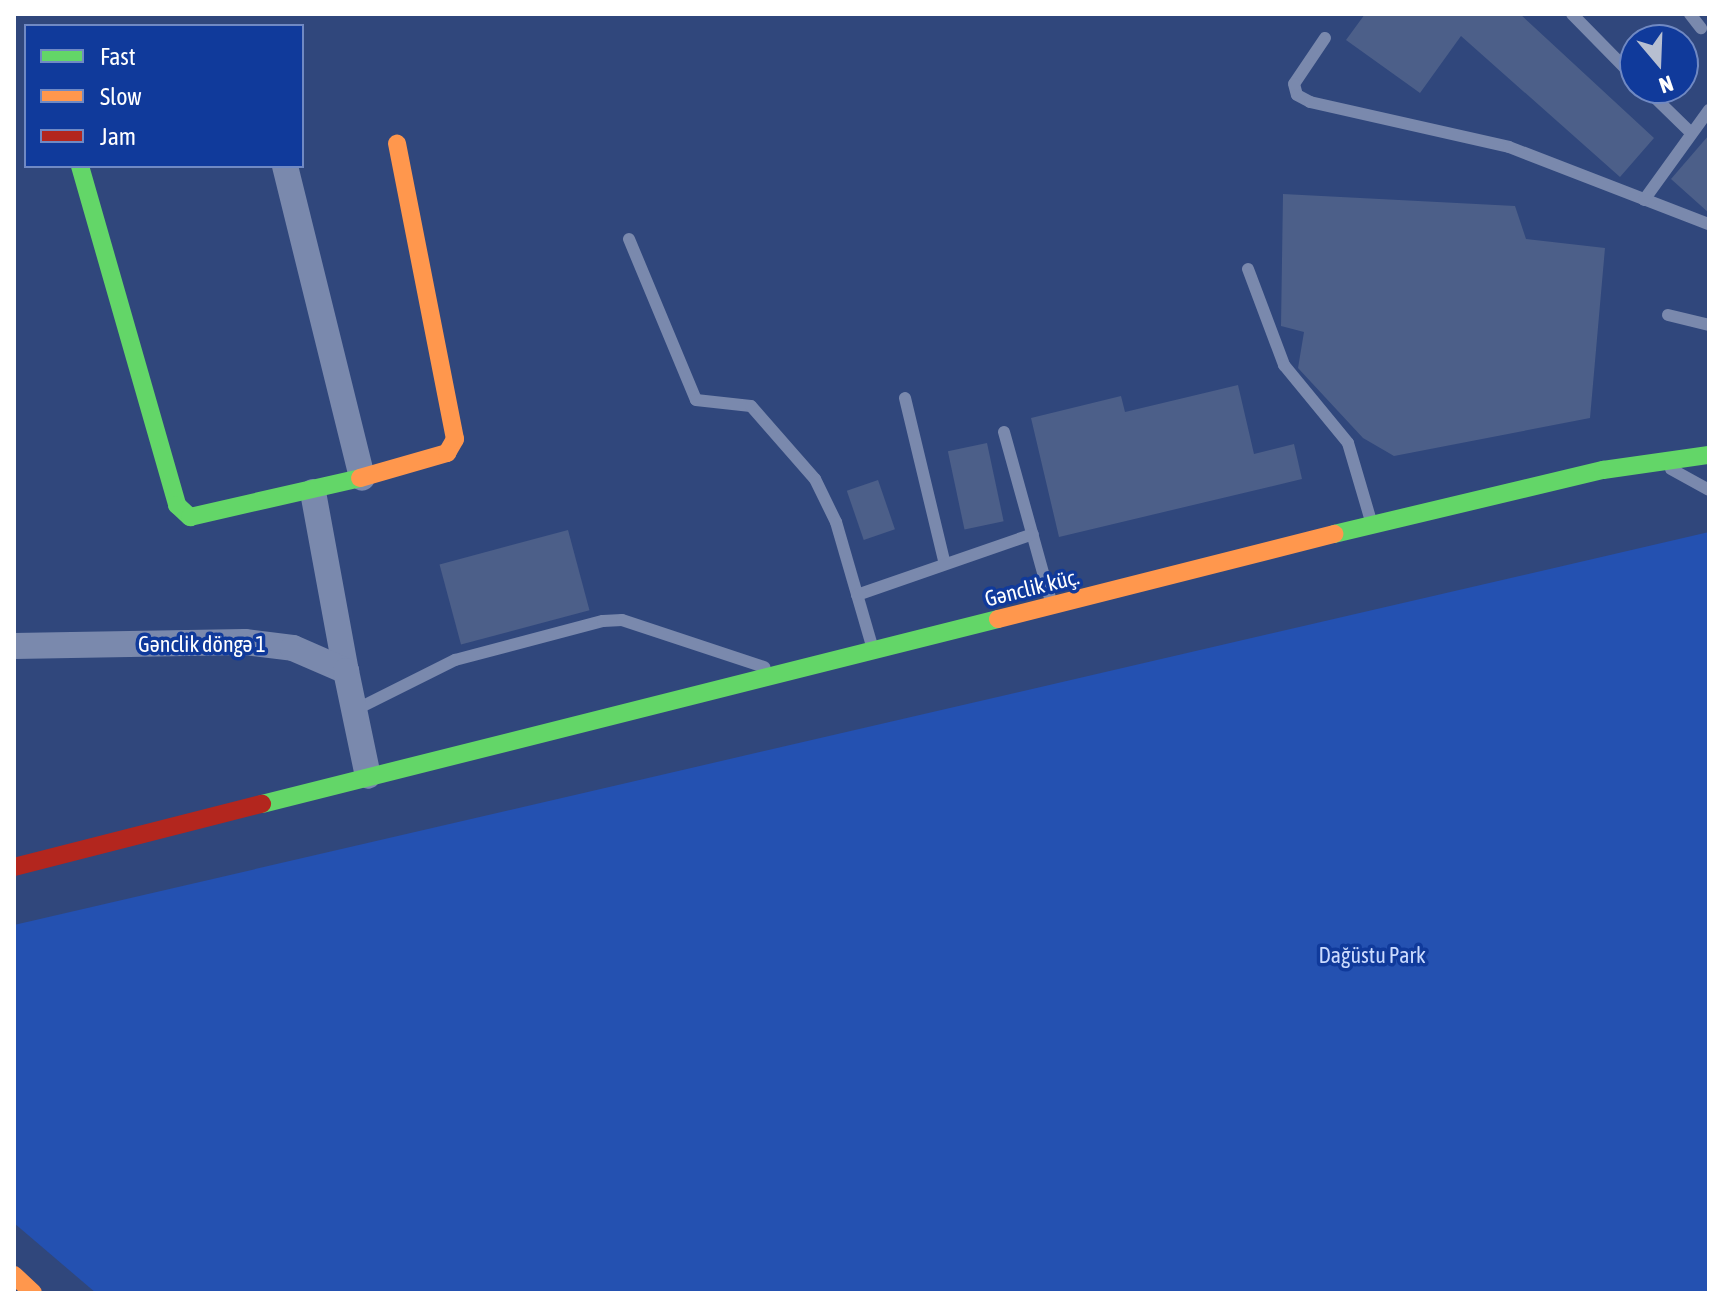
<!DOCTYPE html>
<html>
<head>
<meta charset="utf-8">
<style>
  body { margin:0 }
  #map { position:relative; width:1723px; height:1307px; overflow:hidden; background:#30477c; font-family:"Asap Condensed",sans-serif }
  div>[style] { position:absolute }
  .green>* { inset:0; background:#2451b1 }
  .building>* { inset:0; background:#4c5f89; transform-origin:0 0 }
  .lane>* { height:12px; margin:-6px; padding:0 6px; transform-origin:6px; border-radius:6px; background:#7a89ad }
  .street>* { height:26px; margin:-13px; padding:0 13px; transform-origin:13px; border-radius:13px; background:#7a89ad }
  .fast>* { height:18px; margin:-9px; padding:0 9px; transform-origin:9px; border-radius:9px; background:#63d668 }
  .slow>* { height:18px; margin:-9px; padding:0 9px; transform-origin:9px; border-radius:9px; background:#ff974d }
  .jam>* { height:18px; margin:-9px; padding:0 9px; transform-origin:9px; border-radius:9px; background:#b3261e }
  span { translate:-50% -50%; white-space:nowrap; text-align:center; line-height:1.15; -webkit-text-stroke:7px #103a9b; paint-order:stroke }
  .street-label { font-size:22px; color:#fff }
  .park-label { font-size:22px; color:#cbdbfe }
  .frame { position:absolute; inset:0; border:16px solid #fff; pointer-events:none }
  .legend { position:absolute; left:24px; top:24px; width:280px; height:144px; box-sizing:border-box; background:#103a9b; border:2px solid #7089c3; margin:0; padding:10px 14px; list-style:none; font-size:24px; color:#fff }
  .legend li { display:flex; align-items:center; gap:16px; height:40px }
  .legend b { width:40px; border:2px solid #7089c3 }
  .north { position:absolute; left:1619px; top:24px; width:80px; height:80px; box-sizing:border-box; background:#103a9b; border:2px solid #7089c3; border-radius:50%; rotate:161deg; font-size:22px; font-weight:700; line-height:32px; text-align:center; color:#fff }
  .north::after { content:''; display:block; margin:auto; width:28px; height:36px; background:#b7bfd1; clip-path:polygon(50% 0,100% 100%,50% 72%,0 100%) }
</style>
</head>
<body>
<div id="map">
  <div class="green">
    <i style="clip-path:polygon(1709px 532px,1709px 1293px,96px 1293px,14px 1223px,14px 925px)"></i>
  </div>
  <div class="building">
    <i style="clip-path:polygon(1365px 14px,1520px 14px,1654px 138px,1620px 177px,1461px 36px,1420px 93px,1346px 40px)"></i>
    <i style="clip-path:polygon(1709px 135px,1709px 213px,1671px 179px)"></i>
    <i style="clip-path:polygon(1283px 194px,1515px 206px,1526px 239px,1605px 248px,1590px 418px,1394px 456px,1363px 438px,1298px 368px,1304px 332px,1281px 326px)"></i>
    <i style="clip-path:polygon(1238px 385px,1254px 454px,1294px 444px,1302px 479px,1059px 537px,1031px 418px,1121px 396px,1125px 412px)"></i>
    <i style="left:987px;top:443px;width:80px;height:40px;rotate:78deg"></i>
    <i style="left:878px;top:480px;width:52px;height:33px;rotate:71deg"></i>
    <i style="left:568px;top:530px;width:83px;height:133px;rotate:75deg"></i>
  </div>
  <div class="lane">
    <i style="left:1572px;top:14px;width:90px;rotate:45.5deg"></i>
    <i style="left:1690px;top:14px;width:18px;rotate:52deg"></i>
    <i style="left:1325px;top:38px;width:55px;rotate:124deg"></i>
    <i style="left:1294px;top:84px;width:11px;rotate:75deg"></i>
    <i style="left:1297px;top:95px;width:15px;rotate:28deg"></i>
    <i style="left:1310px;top:102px;width:204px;rotate:12.7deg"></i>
    <i style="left:1509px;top:147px;width:214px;rotate:21.1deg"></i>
    <i style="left:1645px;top:88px;width:62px;rotate:44.3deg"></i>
    <i style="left:1644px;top:200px;width:111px;rotate:-54.2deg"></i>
    <i style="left:629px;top:239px;width:174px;rotate:67.4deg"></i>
    <i style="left:696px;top:400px;width:55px;rotate:6.2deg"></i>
    <i style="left:751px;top:406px;width:97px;rotate:48.8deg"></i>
    <i style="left:815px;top:479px;width:48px;rotate:64deg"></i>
    <i style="left:836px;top:522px;width:129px;rotate:73.8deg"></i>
    <i style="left:1248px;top:269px;width:103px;rotate:69.4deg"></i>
    <i style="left:1284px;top:365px;width:101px;rotate:50.6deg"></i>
    <i style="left:1348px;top:443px;width:81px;rotate:73.6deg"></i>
    <i style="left:1668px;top:315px;width:42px;rotate:13.7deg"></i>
    <i style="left:905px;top:398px;width:167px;rotate:76.5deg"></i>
    <i style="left:1004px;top:432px;width:175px;rotate:74.5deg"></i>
    <i style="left:1671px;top:469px;width:43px;rotate:28.9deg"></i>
    <i style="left:857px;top:595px;width:186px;rotate:-19.1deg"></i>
    <i style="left:355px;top:710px;width:112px;rotate:-26.6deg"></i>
    <i style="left:455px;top:660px;width:153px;rotate:-14.8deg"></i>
    <i style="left:603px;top:621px;width:19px;rotate:-3deg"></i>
    <i style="left:622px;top:620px;width:150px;rotate:18.3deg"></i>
  </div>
  <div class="street">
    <i style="left:285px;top:166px;width:321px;rotate:76.1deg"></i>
    <i style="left:313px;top:492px;width:182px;rotate:79.6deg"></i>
    <i style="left:14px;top:646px;width:231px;rotate:-1deg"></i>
    <i style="left:245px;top:642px;width:48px;rotate:7.1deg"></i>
    <i style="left:293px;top:648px;width:58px;rotate:23.5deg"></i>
    <i style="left:346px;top:671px;width:107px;rotate:78.2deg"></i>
  </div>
  <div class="fast">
    <i style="left:80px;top:166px;width:353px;rotate:74deg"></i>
    <i style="left:177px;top:505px;width:18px;rotate:43deg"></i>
    <i style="left:190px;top:517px;width:174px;rotate:-12.9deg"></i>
    <i style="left:1334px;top:534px;width:277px;rotate:-13.4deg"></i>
    <i style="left:1603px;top:470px;width:107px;rotate:-8.1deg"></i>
    <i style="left:262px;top:804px;width:759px;rotate:-14.11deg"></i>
  </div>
  <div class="slow">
    <i style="left:360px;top:478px;width:91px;rotate:-16deg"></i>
    <i style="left:447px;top:453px;width:16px;rotate:-60deg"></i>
    <i style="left:455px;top:439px;width:301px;rotate:-101.1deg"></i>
    <i style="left:998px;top:619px;width:347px;rotate:-14.2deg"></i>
    <i style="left:14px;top:1275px;width:26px;rotate:43deg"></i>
  </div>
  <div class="jam">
    <i style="left:14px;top:867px;width:256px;rotate:-14.3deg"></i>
  </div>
  <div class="street-label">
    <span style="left:1032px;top:588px;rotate:-14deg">Gənclik küç.</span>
    <span style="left:202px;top:645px">Gənclik döngə 1</span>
  </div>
  <div class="park-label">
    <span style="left:1372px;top:956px">Dağüstu Park</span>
  </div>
  <div class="frame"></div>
  <ul class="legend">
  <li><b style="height:10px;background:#63d668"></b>Fast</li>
  <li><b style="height:10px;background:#ff974d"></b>Slow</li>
  <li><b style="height:10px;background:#b3261e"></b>Jam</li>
  </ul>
  <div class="north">N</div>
</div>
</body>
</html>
